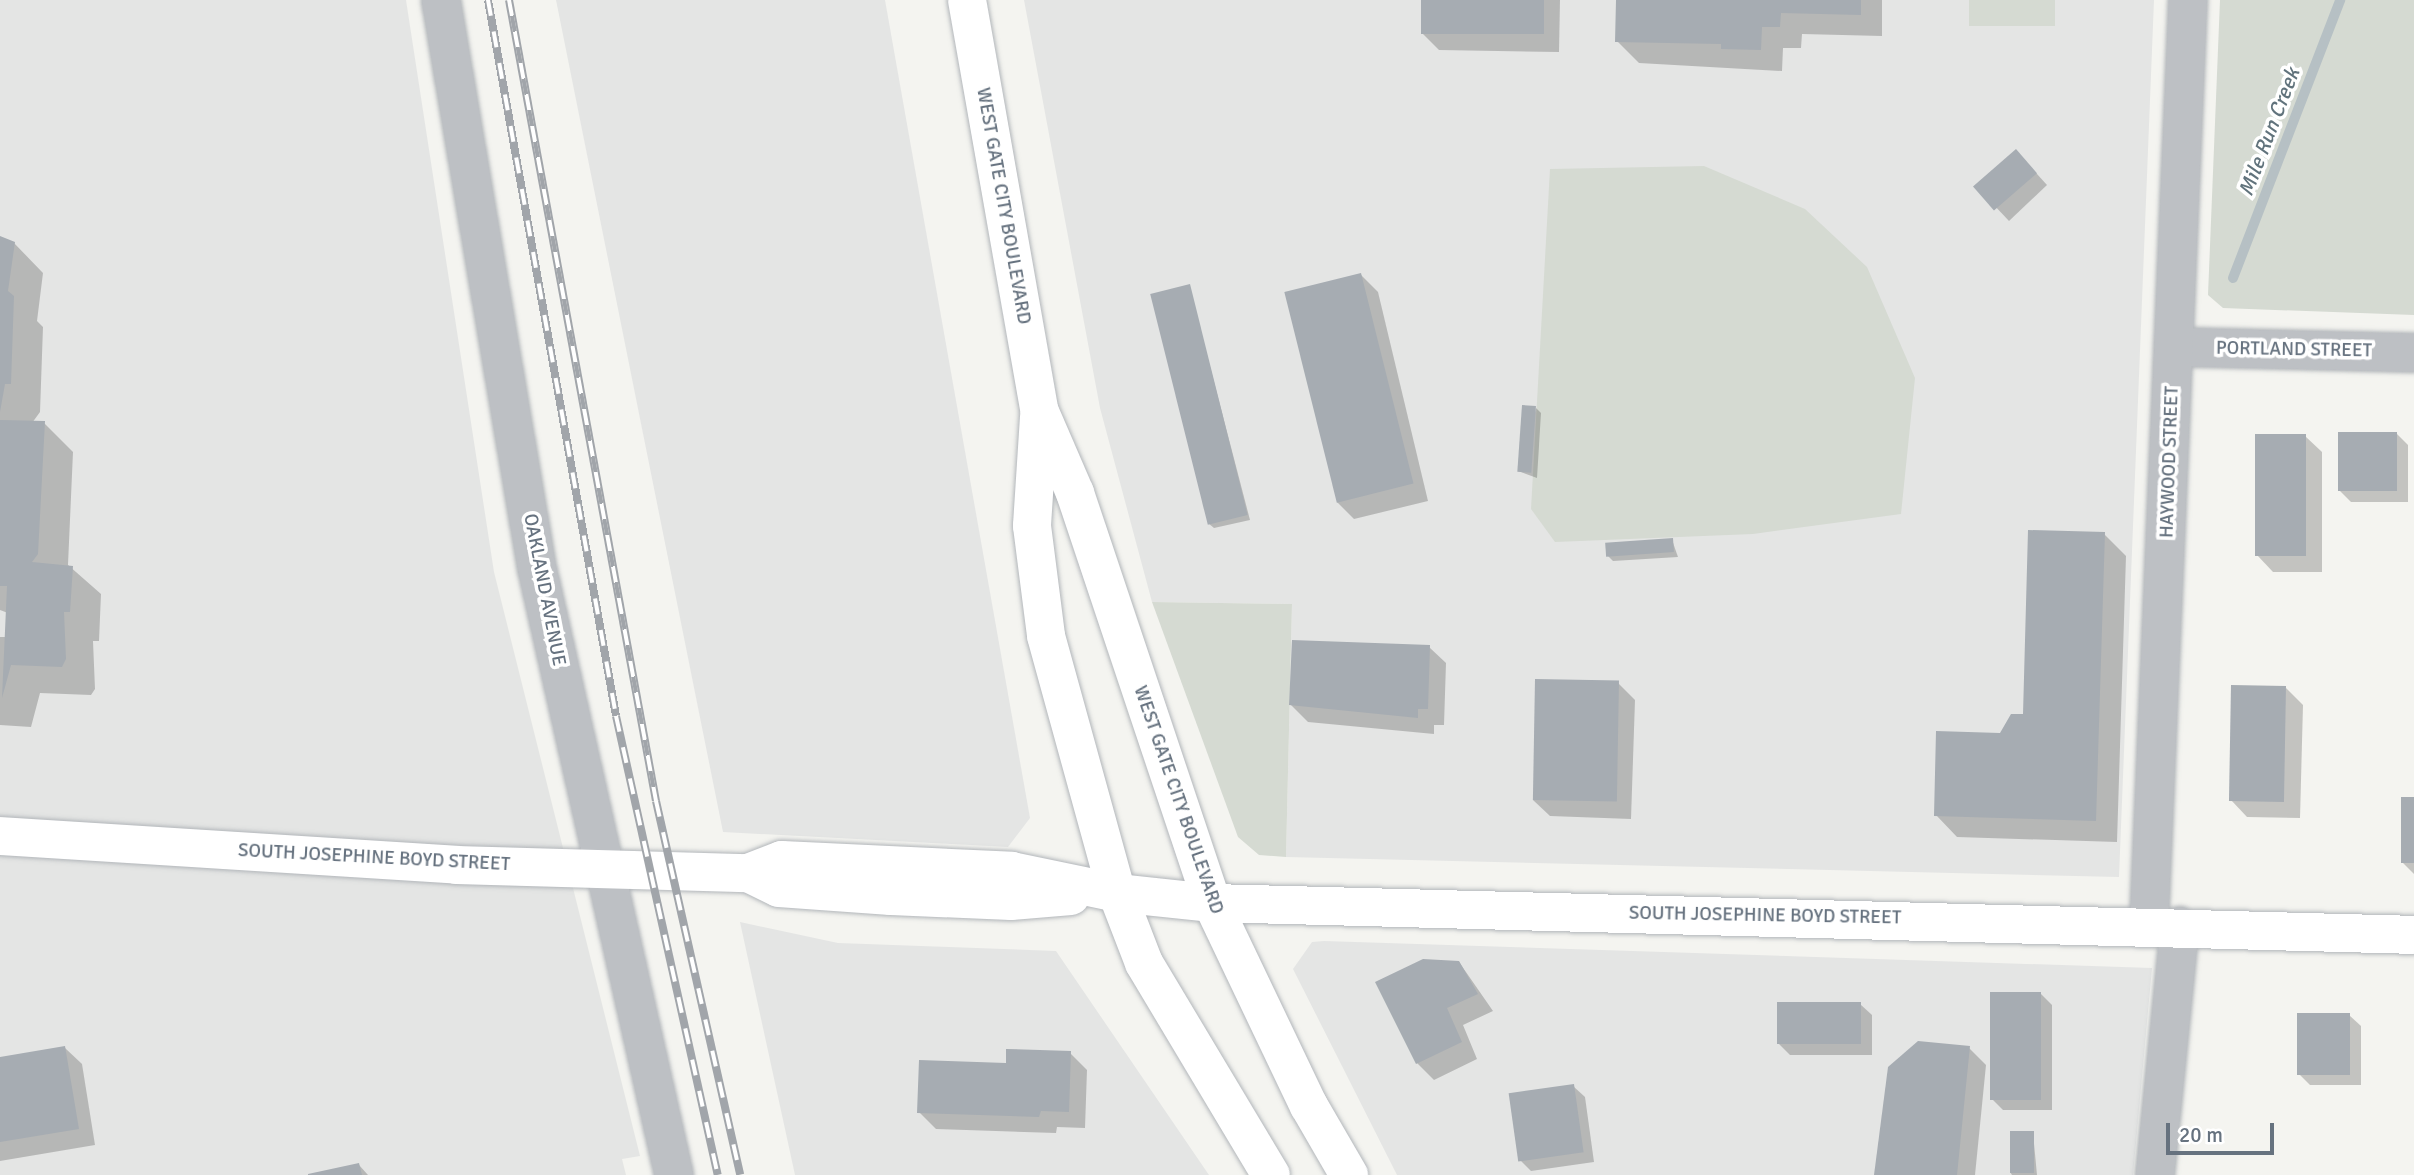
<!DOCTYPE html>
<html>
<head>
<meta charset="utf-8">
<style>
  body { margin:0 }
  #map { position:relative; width:2414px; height:1175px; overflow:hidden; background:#f4f4f0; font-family:Signika,sans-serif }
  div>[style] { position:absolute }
  .built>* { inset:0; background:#e4e5e4 }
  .green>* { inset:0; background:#d5dad2; transform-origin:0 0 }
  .shadow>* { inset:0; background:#0003 }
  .stream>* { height:10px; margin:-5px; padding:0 5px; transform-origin:5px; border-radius:5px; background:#b6c0c4 }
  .building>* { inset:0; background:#a6acb2; transform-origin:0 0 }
  .roads { filter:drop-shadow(0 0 2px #b2b6ba) drop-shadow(0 0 2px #b2b6ba) }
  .minor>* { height:38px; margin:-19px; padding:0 19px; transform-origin:19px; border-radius:19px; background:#bdc0c4 }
  .secondary>* { height:38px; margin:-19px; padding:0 19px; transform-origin:19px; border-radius:19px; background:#fff }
  .primary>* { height:38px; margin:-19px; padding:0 19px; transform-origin:19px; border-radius:19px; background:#fff }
  .rail>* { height:8px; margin-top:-4px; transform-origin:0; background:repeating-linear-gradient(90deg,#fff 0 16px,#a1a5aa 0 32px); box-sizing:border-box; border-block:2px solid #a1a5aa }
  span { translate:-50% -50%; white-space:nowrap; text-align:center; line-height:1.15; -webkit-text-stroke:7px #fff; paint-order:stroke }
  .street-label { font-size:19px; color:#66727f }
  .water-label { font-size:21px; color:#61737c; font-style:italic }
  .scale { position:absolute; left:2166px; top:1123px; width:108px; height:32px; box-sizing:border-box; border:4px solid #66727f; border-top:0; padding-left:9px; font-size:21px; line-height:24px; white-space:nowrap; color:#66727f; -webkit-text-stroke:5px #fff; paint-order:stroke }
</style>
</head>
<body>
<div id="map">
  <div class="built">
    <i style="clip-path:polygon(0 0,406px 0,494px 572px,640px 1156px,622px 1159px,626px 1175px,0 1175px)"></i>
    <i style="clip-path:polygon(556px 0,885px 0,1030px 818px,1008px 847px,723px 832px)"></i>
    <i style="clip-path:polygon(1024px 0,2154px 0,2119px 877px,1286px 857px,1292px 604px,1152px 602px,1100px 408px)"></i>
    <i style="clip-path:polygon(740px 922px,838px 943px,1056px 951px,1209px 1175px,795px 1175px)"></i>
    <i style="clip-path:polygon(1324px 941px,2152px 968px,2133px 1175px,1397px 1175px,1293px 969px,1312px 942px)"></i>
  </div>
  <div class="green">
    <i style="left:1969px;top:0;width:86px;height:26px"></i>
    <i style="clip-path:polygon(2220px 0,2414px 0,2414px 315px,2223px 308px,2208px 295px)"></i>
    <i style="clip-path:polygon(1704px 166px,1805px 209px,1867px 267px,1915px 378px,1901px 514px,1753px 534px,1555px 542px,1531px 509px,1550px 169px)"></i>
    <i style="clip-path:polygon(1152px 602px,1292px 604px,1286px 857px,1259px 855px,1238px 837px)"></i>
  </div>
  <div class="shadow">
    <i style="clip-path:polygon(1422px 0,1560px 0,1559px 52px,1439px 50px,1422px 33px)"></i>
    <i style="clip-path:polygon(1618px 0,1882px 0,1882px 36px,1802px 34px,1801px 48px,1783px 48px,1782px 71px,1639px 63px,1617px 41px)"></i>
    <i style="clip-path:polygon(2027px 163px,2047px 185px,2009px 221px,1977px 187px)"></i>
    <i style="clip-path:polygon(0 242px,14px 243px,43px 273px,37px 321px,43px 327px,40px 412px,32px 423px,44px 423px,73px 452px,68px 565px,101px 594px,99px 641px,93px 641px,95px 689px,91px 695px,40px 693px,31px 727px,0 725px,0 637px,7px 637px,8px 613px,0 610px)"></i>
    <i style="clip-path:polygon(1361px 275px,1378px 292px,1428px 501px,1354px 519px,1337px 502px)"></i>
    <i style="clip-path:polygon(1189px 286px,1250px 520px,1214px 528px,1208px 523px)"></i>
    <i style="clip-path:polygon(1536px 408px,1541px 413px,1537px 478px,1521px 472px)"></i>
    <i style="clip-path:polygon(2397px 434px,2408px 445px,2408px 502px,2351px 502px,2340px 491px)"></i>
    <i style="clip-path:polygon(2305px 436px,2322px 452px,2322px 572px,2273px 572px,2257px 555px)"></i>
    <i style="clip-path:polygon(2104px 534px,2126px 556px,2117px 842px,1957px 837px,1936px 815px,2025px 716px)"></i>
    <i style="clip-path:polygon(1672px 540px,1678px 557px,1613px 561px,1608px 556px)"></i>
    <i style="clip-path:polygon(1429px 647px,1446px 663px,1444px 725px,1434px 725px,1434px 734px,1308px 722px,1291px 705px)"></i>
    <i style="clip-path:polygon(1618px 683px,1635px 700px,1631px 819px,1550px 816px,1533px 800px)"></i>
    <i style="clip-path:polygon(2286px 688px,2303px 705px,2300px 818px,2247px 817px,2231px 800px)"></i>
    <i style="clip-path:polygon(2414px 799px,2414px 874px,2403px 863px)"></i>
    <i style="clip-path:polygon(1459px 962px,1493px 1011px,1463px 1025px,1477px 1059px,1434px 1080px,1417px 1063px,1378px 983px)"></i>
    <i style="clip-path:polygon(2040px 993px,2052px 1005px,2052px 1110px,2003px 1110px,1992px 1099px)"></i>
    <i style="clip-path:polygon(1860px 1004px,1872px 1015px,1872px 1055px,1790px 1055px,1779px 1044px)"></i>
    <i style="clip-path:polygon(2349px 1015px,2361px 1026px,2361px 1085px,2310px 1085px,2299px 1074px)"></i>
    <i style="clip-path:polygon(65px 1048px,82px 1064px,95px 1145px,0 1161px,0 1059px)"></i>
    <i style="clip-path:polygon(1969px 1048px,1986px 1065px,1975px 1175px,1876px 1175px)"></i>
    <i style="clip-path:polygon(1070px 1053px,1087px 1070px,1085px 1128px,1057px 1127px,1056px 1133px,936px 1129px,919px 1112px,1007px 1065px)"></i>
    <i style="clip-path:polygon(1573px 1086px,1585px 1097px,1594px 1162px,1531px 1171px,1520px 1160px)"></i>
    <i style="clip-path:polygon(2033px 1133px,2037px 1175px,2012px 1175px,2010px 1172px)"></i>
    <i style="clip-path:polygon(359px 1165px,368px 1175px,311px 1175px)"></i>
  </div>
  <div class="stream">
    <i style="left:2233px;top:278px;width:298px;rotate:-68.9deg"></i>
  </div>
  <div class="building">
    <i style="left:1421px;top:0;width:123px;height:34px"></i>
    <i style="clip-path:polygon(1616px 0,1861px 0,1861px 15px,1781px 13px,1780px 27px,1762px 27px,1761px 50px,1721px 49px,1721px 44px,1615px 42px)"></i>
    <i style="left:2016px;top:149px;width:32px;height:57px;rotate:49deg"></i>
    <i style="clip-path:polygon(0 236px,15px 242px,8px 291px,14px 296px,11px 384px,5px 384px,0 412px)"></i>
    <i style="left:1361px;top:273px;width:217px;height:79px;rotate:76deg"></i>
    <i style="left:1190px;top:284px;width:238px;height:41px;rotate:76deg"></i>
    <i style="left:1522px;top:405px;width:14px;height:67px;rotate:4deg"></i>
    <i style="clip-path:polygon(0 420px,45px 421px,38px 554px,32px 562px,73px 566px,70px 612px,64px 612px,66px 659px,62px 667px,11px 665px,2px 698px,7px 586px,0 586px)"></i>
    <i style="left:2338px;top:432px;width:59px;height:59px"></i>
    <i style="left:2255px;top:434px;width:51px;height:122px"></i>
    <i style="clip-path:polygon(2028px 530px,2105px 532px,2096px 821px,1934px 816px,1936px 731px,2000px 733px,2011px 714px,2023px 714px)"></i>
    <i style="left:1673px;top:538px;width:14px;height:68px;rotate:86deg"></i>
    <i style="clip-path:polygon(1292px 640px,1430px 645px,1428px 709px,1418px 709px,1418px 718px,1289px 705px)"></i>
    <i style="left:1535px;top:679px;width:84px;height:121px;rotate:1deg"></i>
    <i style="left:2231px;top:685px;width:55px;height:116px;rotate:1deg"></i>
    <i style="left:2401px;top:797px;width:13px;height:66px"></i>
    <i style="clip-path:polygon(1423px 959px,1459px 961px,1478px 994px,1447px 1008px,1462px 1042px,1416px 1064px,1375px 982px)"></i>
    <i style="left:1990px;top:992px;width:51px;height:108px"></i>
    <i style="left:1777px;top:1002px;width:84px;height:42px"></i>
    <i style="left:2297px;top:1013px;width:53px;height:62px"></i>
    <i style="clip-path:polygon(1918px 1041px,1970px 1046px,1957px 1175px,1874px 1175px,1888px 1067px)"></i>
    <i style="clip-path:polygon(65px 1046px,79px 1129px,0 1142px,0 1057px)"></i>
    <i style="clip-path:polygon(1006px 1049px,1071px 1051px,1069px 1112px,1041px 1111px,1039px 1117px,917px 1113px,919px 1060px,1006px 1063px)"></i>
    <i style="left:1574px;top:1084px;width:69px;height:66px;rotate:82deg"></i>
    <i style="left:2010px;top:1131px;width:24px;height:42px"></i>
    <i style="clip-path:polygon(359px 1163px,362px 1175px,308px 1175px,308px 1174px)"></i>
  </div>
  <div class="roads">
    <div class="minor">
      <i style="left:441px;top:0;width:576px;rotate:80.41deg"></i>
      <i style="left:537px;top:568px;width:622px;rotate:77.28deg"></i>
      <i style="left:2174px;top:347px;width:240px;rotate:1.4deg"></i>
      <i style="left:2149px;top:925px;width:926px;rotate:-87.59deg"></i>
      <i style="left:2155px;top:1175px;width:250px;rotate:-84.3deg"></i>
    </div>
    <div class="secondary">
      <i style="left:0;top:836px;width:457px;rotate:3.6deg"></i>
      <i style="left:456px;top:865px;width:292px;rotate:1.6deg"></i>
      <i style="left:748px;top:873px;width:34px;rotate:26deg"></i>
      <i style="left:779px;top:888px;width:112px;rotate:4.1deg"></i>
      <i style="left:891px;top:896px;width:120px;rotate:2.4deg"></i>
      <i style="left:1011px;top:901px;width:60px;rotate:-4.8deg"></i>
      <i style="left:748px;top:873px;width:36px;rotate:-21deg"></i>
      <i style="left:782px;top:860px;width:230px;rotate:2.7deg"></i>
      <i style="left:1012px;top:871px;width:107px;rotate:11.8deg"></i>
      <i style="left:1117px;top:893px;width:96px;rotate:6deg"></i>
      <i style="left:1212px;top:903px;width:1202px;rotate:1.52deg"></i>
    </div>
    <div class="primary">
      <i style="left:967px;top:0;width:418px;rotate:80deg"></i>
      <i style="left:1040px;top:412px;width:88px;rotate:66.6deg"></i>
      <i style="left:1075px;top:493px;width:432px;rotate:71.5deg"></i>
      <i style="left:1212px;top:903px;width:225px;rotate:64.5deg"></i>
      <i style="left:1309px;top:1106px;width:80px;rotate:59.9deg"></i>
      <i style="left:1039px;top:417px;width:109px;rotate:93.7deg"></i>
      <i style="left:1032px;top:526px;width:111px;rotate:82.7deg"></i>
      <i style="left:1046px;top:636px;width:267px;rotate:74.6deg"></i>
      <i style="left:1117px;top:893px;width:75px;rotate:68.9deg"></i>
      <i style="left:1144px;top:963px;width:247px;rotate:59.1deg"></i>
    </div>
  </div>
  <div class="rail">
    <i style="left:488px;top:0;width:727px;rotate:79.86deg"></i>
    <i style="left:616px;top:716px;width:470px;rotate:77.5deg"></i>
    <i style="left:509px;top:0;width:814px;rotate:79.6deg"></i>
    <i style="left:656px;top:801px;width:383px;rotate:77.3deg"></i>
  </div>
  <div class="street-label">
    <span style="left:1003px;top:206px;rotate:80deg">WEST GATE CITY BOULEVARD</span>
    <span style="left:2294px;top:350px;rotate:1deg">PORTLAND STREET</span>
    <span style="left:2170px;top:462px;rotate:-88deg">HAYWOOD STREET</span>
    <span style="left:544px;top:590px;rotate:79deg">OAKLAND AVENUE</span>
    <span style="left:1178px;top:800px;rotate:71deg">WEST GATE CITY BOULEVARD</span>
    <span style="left:374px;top:858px;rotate:3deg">SOUTH JOSEPHINE BOYD STREET</span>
    <span style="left:1765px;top:916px;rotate:1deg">SOUTH JOSEPHINE BOYD STREET</span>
  </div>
  <div class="water-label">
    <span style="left:2269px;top:132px;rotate:-69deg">Mile Run Creek</span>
  </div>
  <div class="scale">20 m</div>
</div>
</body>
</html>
